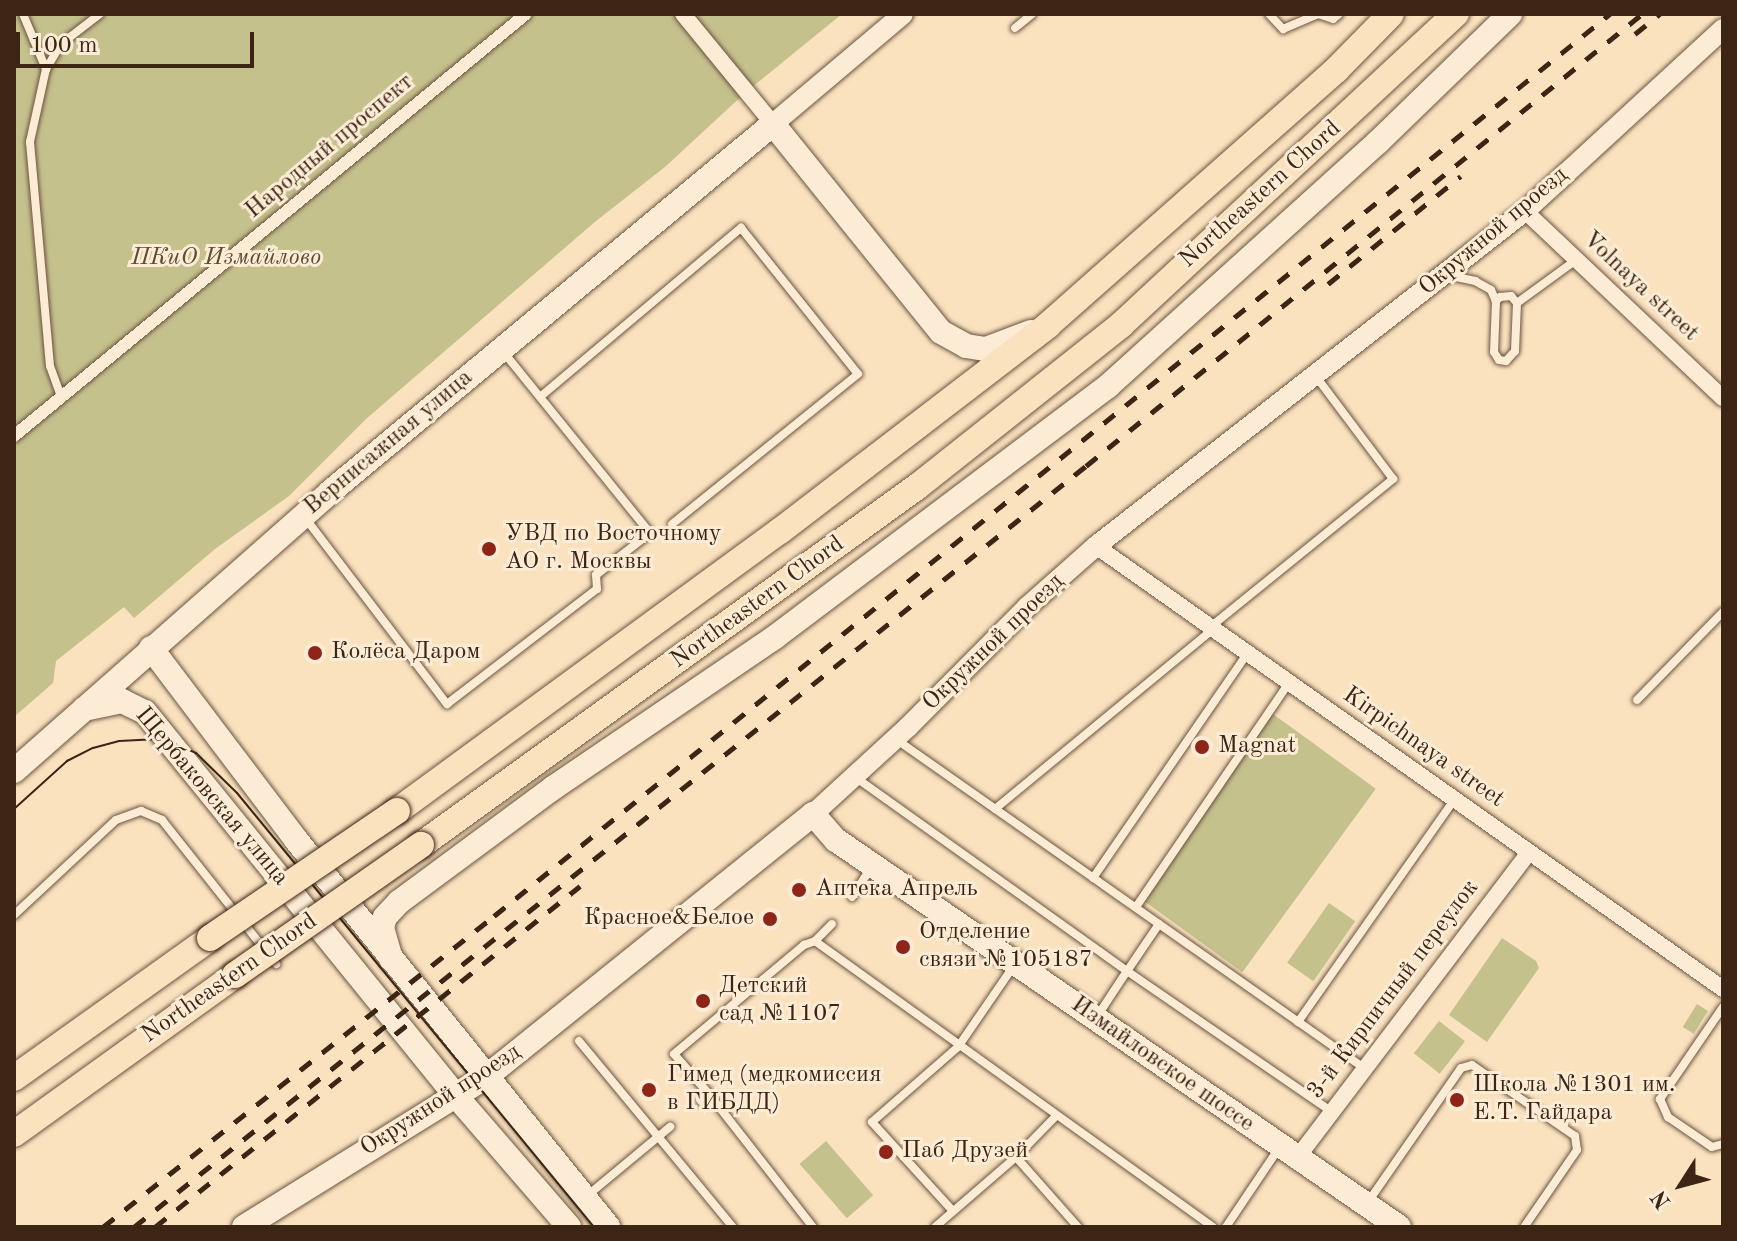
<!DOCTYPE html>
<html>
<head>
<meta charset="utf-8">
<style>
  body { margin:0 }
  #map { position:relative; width:1737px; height:1241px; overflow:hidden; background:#fae2bf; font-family:"Old Standard TT",serif }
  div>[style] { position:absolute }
  .green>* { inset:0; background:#c5c18d; transform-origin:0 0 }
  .roads { filter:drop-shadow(0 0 2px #6c5440) drop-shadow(0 0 2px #6c5440) }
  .service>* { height:8px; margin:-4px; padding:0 4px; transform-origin:4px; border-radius:4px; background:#fcecd5 }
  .pedestrian>* { height:12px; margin:-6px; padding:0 6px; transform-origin:6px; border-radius:6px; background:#fcecd5 }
  .minor>* { height:16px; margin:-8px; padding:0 8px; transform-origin:8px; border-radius:8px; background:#fcecd5 }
  .tertiary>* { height:20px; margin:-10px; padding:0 10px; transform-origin:10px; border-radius:10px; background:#fcecd5 }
  .secondary>* { height:24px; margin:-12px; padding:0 12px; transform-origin:12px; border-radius:12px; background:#fcecd5 }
  .primary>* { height:26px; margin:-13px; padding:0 13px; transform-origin:13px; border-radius:13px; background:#fae2bf }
  .tram>* { height:2px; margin:-1px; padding:0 1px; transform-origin:1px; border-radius:1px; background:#3c2515 }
  .rail>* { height:5px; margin-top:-2.5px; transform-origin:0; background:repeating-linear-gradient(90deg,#3c2515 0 14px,transparent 0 28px) }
  .bridges { filter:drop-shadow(0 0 2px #3c2515) drop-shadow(0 0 2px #3c2515) }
  .primary-bridge>* { height:26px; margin:-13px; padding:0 13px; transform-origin:13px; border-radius:13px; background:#fae2bf }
  .dots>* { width:22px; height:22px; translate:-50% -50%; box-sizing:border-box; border:4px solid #fcecd5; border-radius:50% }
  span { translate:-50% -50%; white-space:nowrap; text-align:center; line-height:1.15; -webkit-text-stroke:6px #fcecd5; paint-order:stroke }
  .street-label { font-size:24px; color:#3c2515 }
  .park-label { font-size:24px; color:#5e4c33; font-style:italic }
  .poi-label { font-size:24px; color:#3c2515 }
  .left { translate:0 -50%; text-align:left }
  .right { translate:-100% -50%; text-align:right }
  .frame { position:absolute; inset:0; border:16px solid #3c2515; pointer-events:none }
  .north { position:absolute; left:1641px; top:1145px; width:80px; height:80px; -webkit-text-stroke:6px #fcecd5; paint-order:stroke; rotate:234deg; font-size:22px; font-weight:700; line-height:32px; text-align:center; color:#3c2515 }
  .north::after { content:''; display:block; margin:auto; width:28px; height:36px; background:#3c2515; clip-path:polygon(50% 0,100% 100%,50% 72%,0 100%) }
  .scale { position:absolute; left:16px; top:32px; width:238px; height:36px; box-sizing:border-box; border:4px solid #3c2515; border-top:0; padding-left:10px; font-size:24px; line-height:28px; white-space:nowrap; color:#3c2515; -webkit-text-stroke:6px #fcecd5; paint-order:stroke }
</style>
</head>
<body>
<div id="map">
  <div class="green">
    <i style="clip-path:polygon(14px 14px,842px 14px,746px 92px,665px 167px,596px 221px,366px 419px,289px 496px,215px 549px,134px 618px,124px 607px,56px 661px,53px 683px,14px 717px)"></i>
    <i style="left:1273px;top:714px;width:127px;height:227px;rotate:36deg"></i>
    <i style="left:1329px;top:903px;width:32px;height:73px;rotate:35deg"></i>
    <i style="clip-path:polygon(1502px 938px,1536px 961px,1539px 968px,1487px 1042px,1449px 1015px)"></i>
    <i style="left:1697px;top:1004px;width:13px;height:27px;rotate:32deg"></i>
    <i style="left:1439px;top:1021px;width:33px;height:41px;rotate:38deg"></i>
    <i style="left:826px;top:1141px;width:72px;height:35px;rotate:49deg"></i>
  </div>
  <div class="roads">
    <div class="service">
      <i style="left:23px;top:14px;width:60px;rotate:67.3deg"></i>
      <i style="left:46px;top:69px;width:75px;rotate:102.4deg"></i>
      <i style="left:30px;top:142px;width:225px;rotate:84.9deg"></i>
      <i style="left:50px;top:366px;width:33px;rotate:70deg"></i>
      <i style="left:1269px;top:14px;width:21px;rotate:47deg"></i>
      <i style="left:1283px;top:29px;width:38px;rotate:-23deg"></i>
      <i style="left:1318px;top:14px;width:16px;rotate:18deg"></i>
      <i style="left:1333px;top:19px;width:8px;rotate:-40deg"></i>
      <i style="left:1015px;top:28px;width:22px;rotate:-39deg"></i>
      <i style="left:46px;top:69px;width:29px;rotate:-59deg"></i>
      <i style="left:61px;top:44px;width:49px;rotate:-37.6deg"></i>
      <i style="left:1447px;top:275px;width:29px;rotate:12deg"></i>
      <i style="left:1475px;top:281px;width:18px;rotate:29deg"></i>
      <i style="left:1491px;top:290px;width:12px;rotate:66deg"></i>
      <i style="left:1517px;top:303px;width:9px;rotate:-131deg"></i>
      <i style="left:1511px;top:296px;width:11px;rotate:175deg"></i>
      <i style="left:1500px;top:297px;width:6px;rotate:135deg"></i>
      <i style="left:1496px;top:301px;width:51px;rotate:92.2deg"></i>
      <i style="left:1494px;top:352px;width:9px;rotate:58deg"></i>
      <i style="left:1499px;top:360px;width:7px;rotate:8deg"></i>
      <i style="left:1506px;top:361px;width:13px;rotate:-48deg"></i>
      <i style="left:1515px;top:351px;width:48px;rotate:-87.6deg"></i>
      <i style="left:1517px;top:303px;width:73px;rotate:-36.1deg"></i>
      <i style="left:540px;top:397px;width:263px;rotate:-40.1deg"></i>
      <i style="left:741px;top:228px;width:187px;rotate:51.3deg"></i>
      <i style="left:858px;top:374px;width:239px;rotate:141.1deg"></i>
      <i style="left:306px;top:519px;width:233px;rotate:52.7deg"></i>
      <i style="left:447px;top:704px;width:189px;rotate:-37.5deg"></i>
      <i style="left:597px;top:589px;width:14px;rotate:-94deg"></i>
      <i style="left:596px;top:575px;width:68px;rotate:-37.9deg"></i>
      <i style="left:650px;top:533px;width:235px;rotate:-129deg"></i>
      <i style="left:1209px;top:628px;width:237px;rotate:-39deg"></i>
      <i style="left:1393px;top:479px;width:130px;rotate:-126.9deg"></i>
      <i style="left:1637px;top:700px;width:123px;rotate:-45.7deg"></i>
      <i style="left:897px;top:740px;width:571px;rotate:35.08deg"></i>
      <i style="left:855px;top:777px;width:334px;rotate:35.5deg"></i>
      <i style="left:1127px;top:971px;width:53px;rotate:123.4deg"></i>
      <i style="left:995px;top:809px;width:280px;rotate:-39.5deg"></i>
      <i style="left:1093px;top:878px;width:270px;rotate:-55.5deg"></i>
      <i style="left:852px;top:897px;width:37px;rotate:-57deg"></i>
      <i style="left:1136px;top:907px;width:270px;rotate:-55.7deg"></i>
      <i style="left:14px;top:915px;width:139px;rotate:-43deg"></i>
      <i style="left:116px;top:820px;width:27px;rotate:-20deg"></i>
      <i style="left:141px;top:811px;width:23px;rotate:23deg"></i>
      <i style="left:162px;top:820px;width:184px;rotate:51.6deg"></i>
      <i style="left:1159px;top:924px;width:57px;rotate:124.2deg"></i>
      <i style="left:1127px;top:971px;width:247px;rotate:34.5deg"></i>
      <i style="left:815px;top:941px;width:24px;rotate:-45deg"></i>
      <i style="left:1723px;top:1007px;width:112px;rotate:124.4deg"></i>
      <i style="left:1660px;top:1099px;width:20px;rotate:66deg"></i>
      <i style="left:1668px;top:1117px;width:53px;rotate:34.3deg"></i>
      <i style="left:1712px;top:1147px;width:11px;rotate:-15deg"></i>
      <i style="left:1298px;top:1022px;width:271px;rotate:-54.9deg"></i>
      <i style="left:579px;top:1041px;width:241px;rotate:50.4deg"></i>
      <i style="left:709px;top:1094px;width:169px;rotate:52deg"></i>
      <i style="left:701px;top:1101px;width:11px;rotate:-41deg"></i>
      <i style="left:709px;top:1094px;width:53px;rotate:-131.2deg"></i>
      <i style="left:674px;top:1054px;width:170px;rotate:-40deg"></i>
      <i style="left:804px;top:945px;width:12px;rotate:-20deg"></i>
      <i style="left:815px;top:941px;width:490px;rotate:35.7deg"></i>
      <i style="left:1056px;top:1116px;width:57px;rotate:134.3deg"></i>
      <i style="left:1016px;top:1157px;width:94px;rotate:48.5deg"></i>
      <i style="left:588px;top:1195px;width:107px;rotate:-39.7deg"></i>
      <i style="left:1368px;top:1202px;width:163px;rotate:-55.2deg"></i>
      <i style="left:1461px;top:1068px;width:11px;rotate:-15deg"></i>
      <i style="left:1472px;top:1065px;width:125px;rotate:34.6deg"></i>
      <i style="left:1575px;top:1136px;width:14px;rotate:82deg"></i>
      <i style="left:1577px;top:1150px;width:93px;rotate:124.5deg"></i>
      <i style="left:952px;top:1210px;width:119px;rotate:-132.3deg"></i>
      <i style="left:872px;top:1122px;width:114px;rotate:-41.1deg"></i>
      <i style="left:958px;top:1047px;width:101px;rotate:-55.5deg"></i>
      <i style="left:935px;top:1227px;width:107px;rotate:-40.8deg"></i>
      <i style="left:1226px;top:1227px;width:95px;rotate:-56.1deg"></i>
    </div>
    <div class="pedestrian">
      <i style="left:14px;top:436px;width:663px;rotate:-39.5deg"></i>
    </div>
    <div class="minor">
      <i style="left:683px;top:14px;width:142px;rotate:50.7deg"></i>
      <i style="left:1525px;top:211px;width:272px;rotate:43.4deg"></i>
      <i style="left:1096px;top:546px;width:768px;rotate:35.24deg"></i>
      <i style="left:1297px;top:1158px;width:384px;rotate:-52.8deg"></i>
    </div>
    <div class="tertiary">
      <i style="left:773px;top:124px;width:170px;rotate:-40.2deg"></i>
      <i style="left:813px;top:814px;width:129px;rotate:-42.5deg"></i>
      <i style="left:908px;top:727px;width:169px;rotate:-45.2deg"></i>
      <i style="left:1027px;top:607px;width:92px;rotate:-41.5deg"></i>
      <i style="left:1096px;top:546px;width:544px;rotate:-37.99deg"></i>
      <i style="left:1525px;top:211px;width:269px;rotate:-42.6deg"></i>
    </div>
    <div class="secondary">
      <i style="left:151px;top:648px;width:242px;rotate:52.9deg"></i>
      <i style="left:297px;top:841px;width:496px;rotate:51.1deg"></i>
      <i style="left:84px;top:709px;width:39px;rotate:-12deg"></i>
      <i style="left:122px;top:701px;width:25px;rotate:26deg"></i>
      <i style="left:145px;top:712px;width:494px;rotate:51deg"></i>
      <i style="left:456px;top:1096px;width:173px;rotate:49.2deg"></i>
      <i style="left:14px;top:771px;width:422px;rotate:-41.4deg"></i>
      <i style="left:330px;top:492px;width:576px;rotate:-39.72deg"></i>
      <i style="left:773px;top:124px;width:267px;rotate:51.1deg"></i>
      <i style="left:941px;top:332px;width:29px;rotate:29deg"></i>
      <i style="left:966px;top:346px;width:20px;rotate:9deg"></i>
      <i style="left:986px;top:349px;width:48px;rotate:-20.7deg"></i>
      <i style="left:391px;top:959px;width:32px;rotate:-106deg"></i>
      <i style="left:382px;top:928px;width:11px;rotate:-75deg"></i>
      <i style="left:385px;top:917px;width:21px;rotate:-47deg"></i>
      <i style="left:399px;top:902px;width:192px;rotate:-36.5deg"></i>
      <i style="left:553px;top:788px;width:268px;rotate:-34.2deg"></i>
      <i style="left:775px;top:637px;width:417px;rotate:-37deg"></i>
      <i style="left:1108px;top:386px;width:364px;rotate:-42.1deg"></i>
      <i style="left:1378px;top:142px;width:184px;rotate:-44.1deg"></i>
      <i style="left:244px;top:1227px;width:285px;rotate:-31.8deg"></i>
      <i style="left:486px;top:1077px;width:420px;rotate:-38.8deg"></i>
      <i style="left:813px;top:814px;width:35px;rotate:49deg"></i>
      <i style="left:836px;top:840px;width:683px;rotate:34.5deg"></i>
    </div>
    <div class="primary">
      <i style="left:397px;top:811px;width:474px;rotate:-36.2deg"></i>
      <i style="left:780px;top:531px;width:338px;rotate:-37.5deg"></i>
      <i style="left:1048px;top:325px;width:385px;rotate:-41.5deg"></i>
      <i style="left:1336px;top:70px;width:78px;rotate:-45.5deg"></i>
      <i style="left:421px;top:845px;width:613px;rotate:-35.84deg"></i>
      <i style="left:918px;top:486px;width:259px;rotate:-38.4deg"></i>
      <i style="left:1121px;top:325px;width:457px;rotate:-42.9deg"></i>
      <i style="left:14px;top:1078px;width:241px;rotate:-35.5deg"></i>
      <i style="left:14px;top:1134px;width:272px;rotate:-35.7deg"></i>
    </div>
  </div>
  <div class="tram">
    <i style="left:14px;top:809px;width:72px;rotate:-42.2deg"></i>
    <i style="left:67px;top:761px;width:29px;rotate:-27deg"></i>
    <i style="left:93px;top:748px;width:27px;rotate:-15deg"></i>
    <i style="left:119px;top:741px;width:35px;rotate:-3deg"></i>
    <i style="left:154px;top:739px;width:16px;rotate:11deg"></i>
    <i style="left:170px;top:742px;width:28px;rotate:23deg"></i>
    <i style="left:196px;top:753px;width:57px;rotate:44.3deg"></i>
    <i style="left:237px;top:793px;width:562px;rotate:50.56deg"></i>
  </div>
  <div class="rail">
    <i style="left:1635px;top:34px;width:32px;rotate:-39deg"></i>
    <i style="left:1328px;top:284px;width:171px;rotate:-39.1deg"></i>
    <i style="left:103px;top:1227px;width:500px;rotate:-38.5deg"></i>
    <i style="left:494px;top:916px;width:1435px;rotate:-38.95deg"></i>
    <i style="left:134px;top:1227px;width:1219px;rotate:-38.64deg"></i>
    <i style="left:1086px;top:466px;width:717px;rotate:-39.11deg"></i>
    <i style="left:155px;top:1227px;width:545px;rotate:-38.74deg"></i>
  </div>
  <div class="bridges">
    <div class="primary-bridge">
      <i style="left:210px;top:938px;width:226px;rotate:-34.2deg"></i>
      <i style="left:235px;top:975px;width:227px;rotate:-35deg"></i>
    </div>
  </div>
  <div class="dots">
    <i style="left:489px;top:549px;background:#8f2418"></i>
    <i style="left:315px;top:653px;background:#8f2418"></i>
    <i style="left:1202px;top:747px;background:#8f2418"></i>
    <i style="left:799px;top:890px;background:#8f2418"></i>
    <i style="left:770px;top:919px;background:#8f2418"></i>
    <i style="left:903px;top:947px;background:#8f2418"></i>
    <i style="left:703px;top:1001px;background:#8f2418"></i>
    <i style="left:649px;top:1090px;background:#8f2418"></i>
    <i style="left:1457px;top:1100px;background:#8f2418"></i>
    <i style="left:886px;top:1152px;background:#8f2418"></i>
  </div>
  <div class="street-label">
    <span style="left:330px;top:147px;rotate:-40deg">Народный проспект</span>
    <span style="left:1261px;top:195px;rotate:-42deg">Northeastern Chord</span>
    <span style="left:1494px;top:232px;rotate:-40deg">Окружной проезд</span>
    <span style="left:1640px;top:287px;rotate:43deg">Volnaya street</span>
    <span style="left:389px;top:443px;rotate:-40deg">Вернисажная улица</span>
    <span style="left:758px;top:603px;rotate:-36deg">Northeastern Chord</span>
    <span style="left:994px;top:643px;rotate:-44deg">Окружной проезд</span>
    <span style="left:1423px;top:748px;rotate:35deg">Kirpichnaya street</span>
    <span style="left:211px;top:797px;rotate:50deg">Щербаковская улица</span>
    <span style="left:230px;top:979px;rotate:-35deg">Northeastern Chord</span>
    <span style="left:1394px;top:990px;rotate:-53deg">3-й Кирпичный переулок</span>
    <span style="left:1162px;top:1065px;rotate:35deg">Измайловское шоссе</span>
    <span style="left:441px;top:1101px;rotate:-33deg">Окружной проезд</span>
  </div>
  <div class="park-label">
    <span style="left:226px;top:259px">ПКиО Измайлово</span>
  </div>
  <div class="poi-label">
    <span class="left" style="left:505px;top:549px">УВД по Восточному<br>АО г. Москвы</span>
    <span class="left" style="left:331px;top:653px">Колёса Даром</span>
    <span class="left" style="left:1218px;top:747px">Magnat</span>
    <span class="left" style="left:815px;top:890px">Аптека Апрель</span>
    <span class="right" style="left:754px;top:919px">Красное&amp;Белое</span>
    <span class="left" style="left:919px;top:947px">Отделение<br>связи №105187</span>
    <span class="left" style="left:719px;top:1001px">Детский<br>сад №1107</span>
    <span class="left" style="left:667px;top:1090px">Гимед (медкомиссия<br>в ГИБДД)</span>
    <span class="left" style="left:1473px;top:1100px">Школа №1301 им.<br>Е.Т. Гайдара</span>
    <span class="left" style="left:902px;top:1152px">Паб Друзей</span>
  </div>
  <div class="frame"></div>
  <div class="north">N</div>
  <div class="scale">100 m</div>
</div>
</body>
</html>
